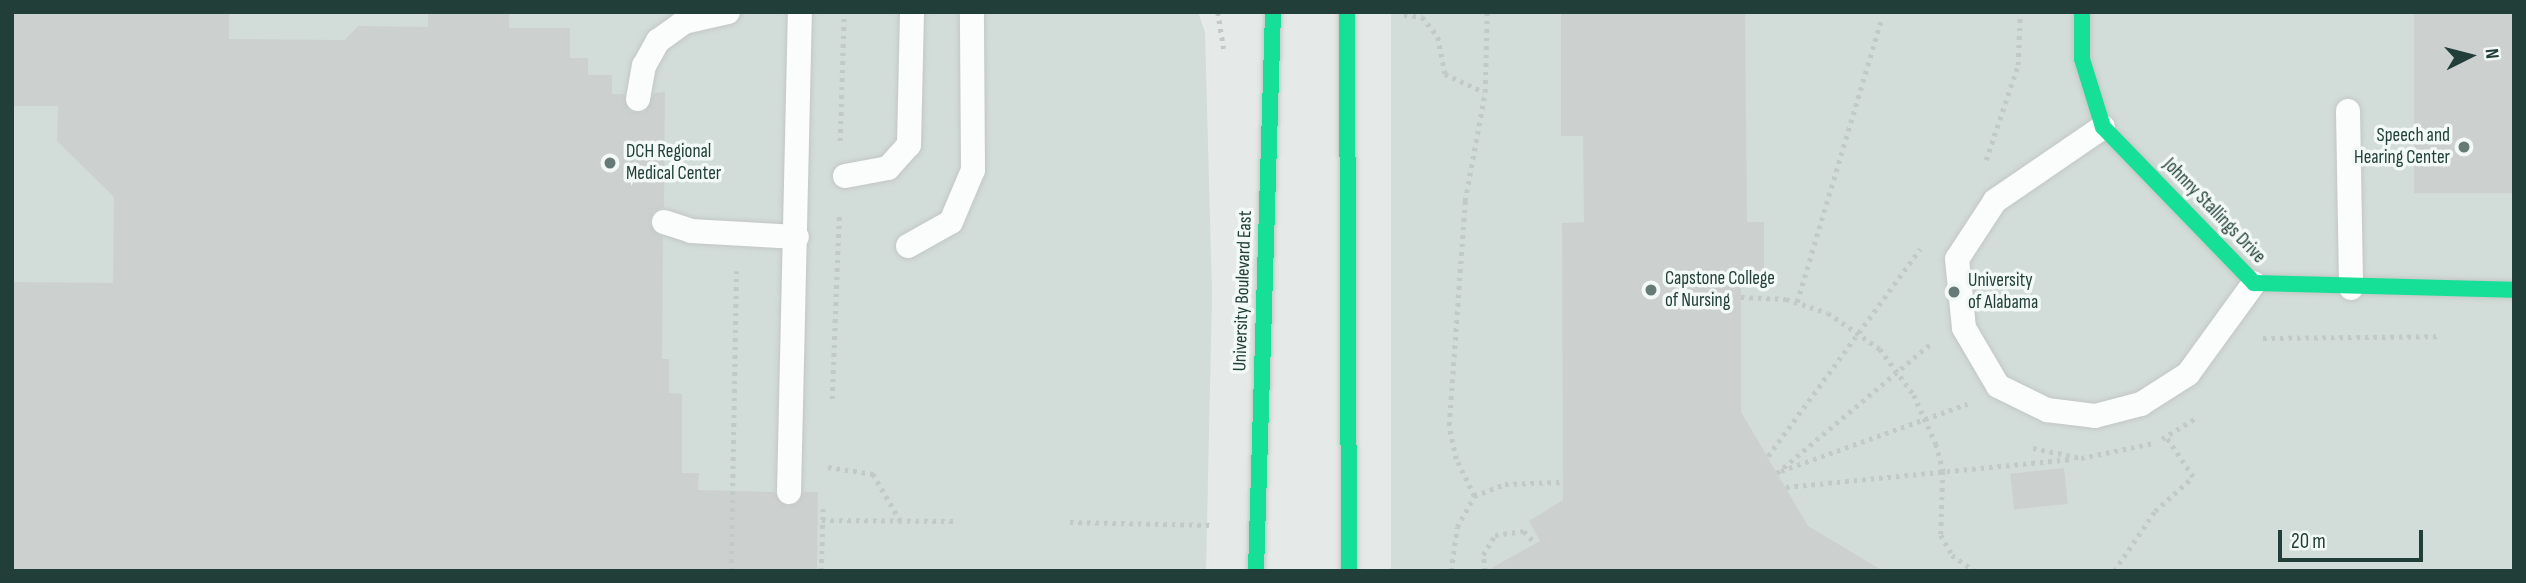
<!DOCTYPE html>
<html>
<head>
<meta charset="utf-8">
<style>
  body { margin:0 }
  #map { position:relative; width:2526px; height:583px; overflow:hidden; background:#e5eae8; font-family:"Sofia Sans Condensed",sans-serif }
  div>[style] { position:absolute }
  .built>* { inset:0; background:#d2dcd8; transform-origin:0 0 }
  .building>* { inset:0; background:#ccd1cf; transform-origin:0 0 }
  .path>* { height:4.5px; margin-top:-2.25px; transform-origin:0; background:repeating-linear-gradient(90deg,#c1cac8 0 3.5px,transparent 0 8.5px) }
  .roads { filter:drop-shadow(0 0 2px #c2c7c5) drop-shadow(0 0 2px #c2c7c5) }
  .lane>* { height:24px; margin:-12px; padding:0 12px; transform-origin:12px; border-radius:12px; background:#fbfcfc }
  .fast>* { height:16px; margin:-8px; padding:0 8px; transform-origin:8px; border-radius:8px; background:#16e098 }
  .dots>* { width:19px; height:19px; translate:-50% -50%; box-sizing:border-box; border:4px solid #f3f9f6; border-radius:50% }
  span { translate:-50% -50%; white-space:nowrap; text-align:center; line-height:1.15; -webkit-text-stroke:7px #f3f9f6; paint-order:stroke }
  .poi-label { font-size:19px; color:#213f38 }
  .right { translate:-100% -50%; text-align:right }
  .left { translate:0 -50%; text-align:left }
  .street-label { font-size:19px; color:#213f38 }
  .frame { position:absolute; inset:0; border:14px solid #213f38; pointer-events:none }
  .north { position:absolute; left:2435px; top:21px; width:70px; height:70px; -webkit-text-stroke:5px #f3f9f6; paint-order:stroke; rotate:84deg; font-size:19px; font-weight:700; line-height:28px; text-align:center; color:#213f38 }
  .north::after { content:''; display:block; margin:auto; width:24px; height:32px; background:#213f38; clip-path:polygon(50% 0,100% 100%,50% 72%,0 100%) }
  .scale { position:absolute; left:2278px; top:530px; width:145px; height:32px; box-sizing:border-box; border:4px solid #213f38; border-top:0; padding-left:9px; font-size:21px; line-height:24px; white-space:nowrap; color:#213f38; -webkit-text-stroke:5px #f3f9f6; paint-order:stroke }
</style>
</head>
<body>
<div id="map">
  <div class="built">
    <i style="clip-path:polygon(12px 12px,1198px 12px,1205px 32px,1212px 294px,1206px 571px,12px 571px)"></i>
    <i style="left:1391px;top:12px;width:1123px;height:559px"></i>
  </div>
  <div class="building">
    <i style="clip-path:polygon(12px 12px,229px 12px,229px 39px,345px 40px,358px 26px,428px 27px,428px 12px,509px 12px,509px 28px,570px 28px,570px 58px,588px 58px,588px 75px,612px 75px,612px 94px,624px 94px,629px 111px,644px 113px,654px 93px,665px 92px,664px 207px,654px 211px,649px 224px,663px 237px,662px 359px,669px 359px,669px 393px,682px 394px,682px 473px,699px 473px,698px 490px,774px 492px,788px 507px,804px 492px,818px 492px,817px 571px,12px 571px,12px 282px,113px 283px,114px 197px,57px 141px,58px 106px,12px 106px)"></i>
    <i style="clip-path:polygon(1561px 12px,1745px 12px,1747px 222px,1764px 222px,1764px 284px,1741px 284px,1741px 412px,1808px 526px,1883px 571px,1486px 571px,1540px 541px,1529px 521px,1563px 500px,1562px 223px,1584px 222px,1583px 136px,1561px 136px)"></i>
    <i style="left:2414px;top:12px;width:100px;height:181px"></i>
    <i style="left:2064px;top:468px;width:36px;height:54px;rotate:84deg"></i>
  </div>
  <div class="path">
    <i style="left:1218px;top:12px;width:37px;rotate:81deg"></i>
    <i style="left:1861px;top:12px;width:43px"></i>
    <i style="left:1404px;top:15px;width:18px;rotate:6deg"></i>
    <i style="left:1422px;top:17px;width:26px;rotate:51deg"></i>
    <i style="left:1438px;top:37px;width:38px;rotate:79deg"></i>
    <i style="left:1445px;top:74px;width:43px;rotate:24.8deg"></i>
    <i style="left:840px;top:141px;width:129px;rotate:-88.2deg"></i>
    <i style="left:1986px;top:160px;width:100px;rotate:-71.4deg"></i>
    <i style="left:2018px;top:65px;width:53px;rotate:-87.8deg"></i>
    <i style="left:1741px;top:297px;width:45px;rotate:2.5deg"></i>
    <i style="left:1786px;top:299px;width:44px;rotate:18.4deg"></i>
    <i style="left:1828px;top:313px;width:63px;rotate:34.7deg"></i>
    <i style="left:1880px;top:349px;width:57px;rotate:53.5deg"></i>
    <i style="left:1914px;top:395px;width:54px;rotate:65.8deg"></i>
    <i style="left:1936px;top:444px;width:28px;rotate:75deg"></i>
    <i style="left:1943px;top:471px;width:64px;rotate:91.8deg"></i>
    <i style="left:1941px;top:535px;width:23px;rotate:61deg"></i>
    <i style="left:1952px;top:555px;width:28px;rotate:35deg"></i>
    <i style="left:1797px;top:302px;width:297px;rotate:-73.4deg"></i>
    <i style="left:2263px;top:338px;width:177px;rotate:-0.6deg"></i>
    <i style="left:832px;top:399px;width:186px;rotate:-87.8deg"></i>
    <i style="left:2162px;top:439px;width:39px;rotate:-32deg"></i>
    <i style="left:2033px;top:448px;width:49px;rotate:11.8deg"></i>
    <i style="left:2081px;top:458px;width:75px;rotate:-11.6deg"></i>
    <i style="left:1768px;top:456px;width:257px;rotate:-53.7deg"></i>
    <i style="left:828px;top:467px;width:46px;rotate:8.8deg"></i>
    <i style="left:873px;top:474px;width:53px;rotate:59.6deg"></i>
    <i style="left:1781px;top:471px;width:198px;rotate:-19.8deg"></i>
    <i style="left:1777px;top:473px;width:200px;rotate:-40.1deg"></i>
    <i style="left:1786px;top:487px;width:288px;rotate:-5.6deg"></i>
    <i style="left:1474px;top:496px;width:41px;rotate:-115.9deg"></i>
    <i style="left:1456px;top:459px;width:35px;rotate:-102deg"></i>
    <i style="left:1449px;top:425px;width:225px;rotate:-85.9deg"></i>
    <i style="left:1465px;top:201px;width:111px;rotate:-79.6deg"></i>
    <i style="left:1485px;top:92px;width:80px;rotate:-88.6deg"></i>
    <i style="left:822px;top:520px;width:135px;rotate:0.4deg"></i>
    <i style="left:1070px;top:522px;width:142px;rotate:1.2deg"></i>
    <i style="left:731px;top:571px;width:300px;rotate:-89deg"></i>
    <i style="left:821px;top:571px;width:62px;rotate:-88.2deg"></i>
    <i style="left:1451px;top:571px;width:44px;rotate:-82.2deg"></i>
    <i style="left:1457px;top:527px;width:35px;rotate:-61deg"></i>
    <i style="left:1474px;top:496px;width:33px;rotate:-21deg"></i>
    <i style="left:1505px;top:484px;width:58px;rotate:-2deg"></i>
    <i style="left:1485px;top:571px;width:16px;rotate:-97deg"></i>
    <i style="left:1483px;top:555px;width:23px;rotate:-59deg"></i>
    <i style="left:1495px;top:535px;width:29px;rotate:-8deg"></i>
    <i style="left:1524px;top:531px;width:16px;rotate:47deg"></i>
    <i style="left:2114px;top:571px;width:73px;rotate:-55.7deg"></i>
    <i style="left:2155px;top:511px;width:51px;rotate:-41.8deg"></i>
    <i style="left:2193px;top:477px;width:48px;rotate:-124deg"></i>
  </div>
  <div class="roads">
    <div class="lane">
      <i style="left:638px;top:99px;width:34px;rotate:-80deg"></i>
      <i style="left:644px;top:66px;width:29px;rotate:-61deg"></i>
      <i style="left:658px;top:41px;width:32px;rotate:-36deg"></i>
      <i style="left:684px;top:22px;width:45px;rotate:-12.8deg"></i>
      <i style="left:2348px;top:111px;width:177px;rotate:89deg"></i>
      <i style="left:2103px;top:127px;width:131px;rotate:145.6deg"></i>
      <i style="left:1995px;top:201px;width:69px;rotate:123.2deg"></i>
      <i style="left:1957px;top:259px;width:69px;rotate:84.2deg"></i>
      <i style="left:1964px;top:328px;width:67px;rotate:59.6deg"></i>
      <i style="left:1998px;top:386px;width:55px;rotate:26.1deg"></i>
      <i style="left:2047px;top:410px;width:48px;rotate:7.1deg"></i>
      <i style="left:2095px;top:416px;width:48px;rotate:-14.6deg"></i>
      <i style="left:2141px;top:404px;width:56px;rotate:-32.6deg"></i>
      <i style="left:2188px;top:374px;width:112px;rotate:-54deg"></i>
      <i style="left:845px;top:176px;width:44px;rotate:-10.5deg"></i>
      <i style="left:888px;top:168px;width:31px;rotate:-48deg"></i>
      <i style="left:909px;top:145px;width:133px;rotate:-88.7deg"></i>
      <i style="left:664px;top:222px;width:28px;rotate:18deg"></i>
      <i style="left:691px;top:231px;width:106px;rotate:3.2deg"></i>
      <i style="left:908px;top:246px;width:49px;rotate:-29.2deg"></i>
      <i style="left:951px;top:222px;width:56px;rotate:-67.1deg"></i>
      <i style="left:973px;top:170px;width:158px;rotate:-90.4deg"></i>
      <i style="left:789px;top:492px;width:480px;rotate:-88.7deg"></i>
    </div>
    <div class="fast">
      <i style="left:1347px;top:12px;width:559px;rotate:89.8deg"></i>
      <i style="left:2082px;top:12px;width:47px;rotate:90deg"></i>
      <i style="left:2082px;top:59px;width:71px;rotate:72.8deg"></i>
      <i style="left:2103px;top:127px;width:217px;rotate:45.9deg"></i>
      <i style="left:2254px;top:283px;width:260px;rotate:1.5deg"></i>
      <i style="left:1256px;top:571px;width:559px;rotate:-88.26deg"></i>
    </div>
  </div>
  <div class="dots">
    <i style="left:2464px;top:147px;background:#667b76"></i>
    <i style="left:610px;top:163px;background:#667b76"></i>
    <i style="left:1651px;top:290px;background:#667b76"></i>
    <i style="left:1954px;top:292px;background:#667b76"></i>
  </div>
  <div class="poi-label">
    <span class="right" style="left:2450px;top:147px">Speech and<br>Hearing Center</span>
    <span class="left" style="left:626px;top:163px">DCH Regional<br>Medical Center</span>
    <span class="left" style="left:1665px;top:290px">Capstone College<br>of Nursing</span>
    <span class="left" style="left:1968px;top:292px">University<br>of Alabama</span>
  </div>
  <div class="street-label">
    <span style="left:2214px;top:211px;rotate:46deg">Johnny Stallings Drive</span>
    <span style="left:1243px;top:291px;rotate:-88deg">University Boulevard East</span>
  </div>
  <div class="frame"></div>
  <div class="north">N</div>
  <div class="scale">20 m</div>
</div>
</body>
</html>
